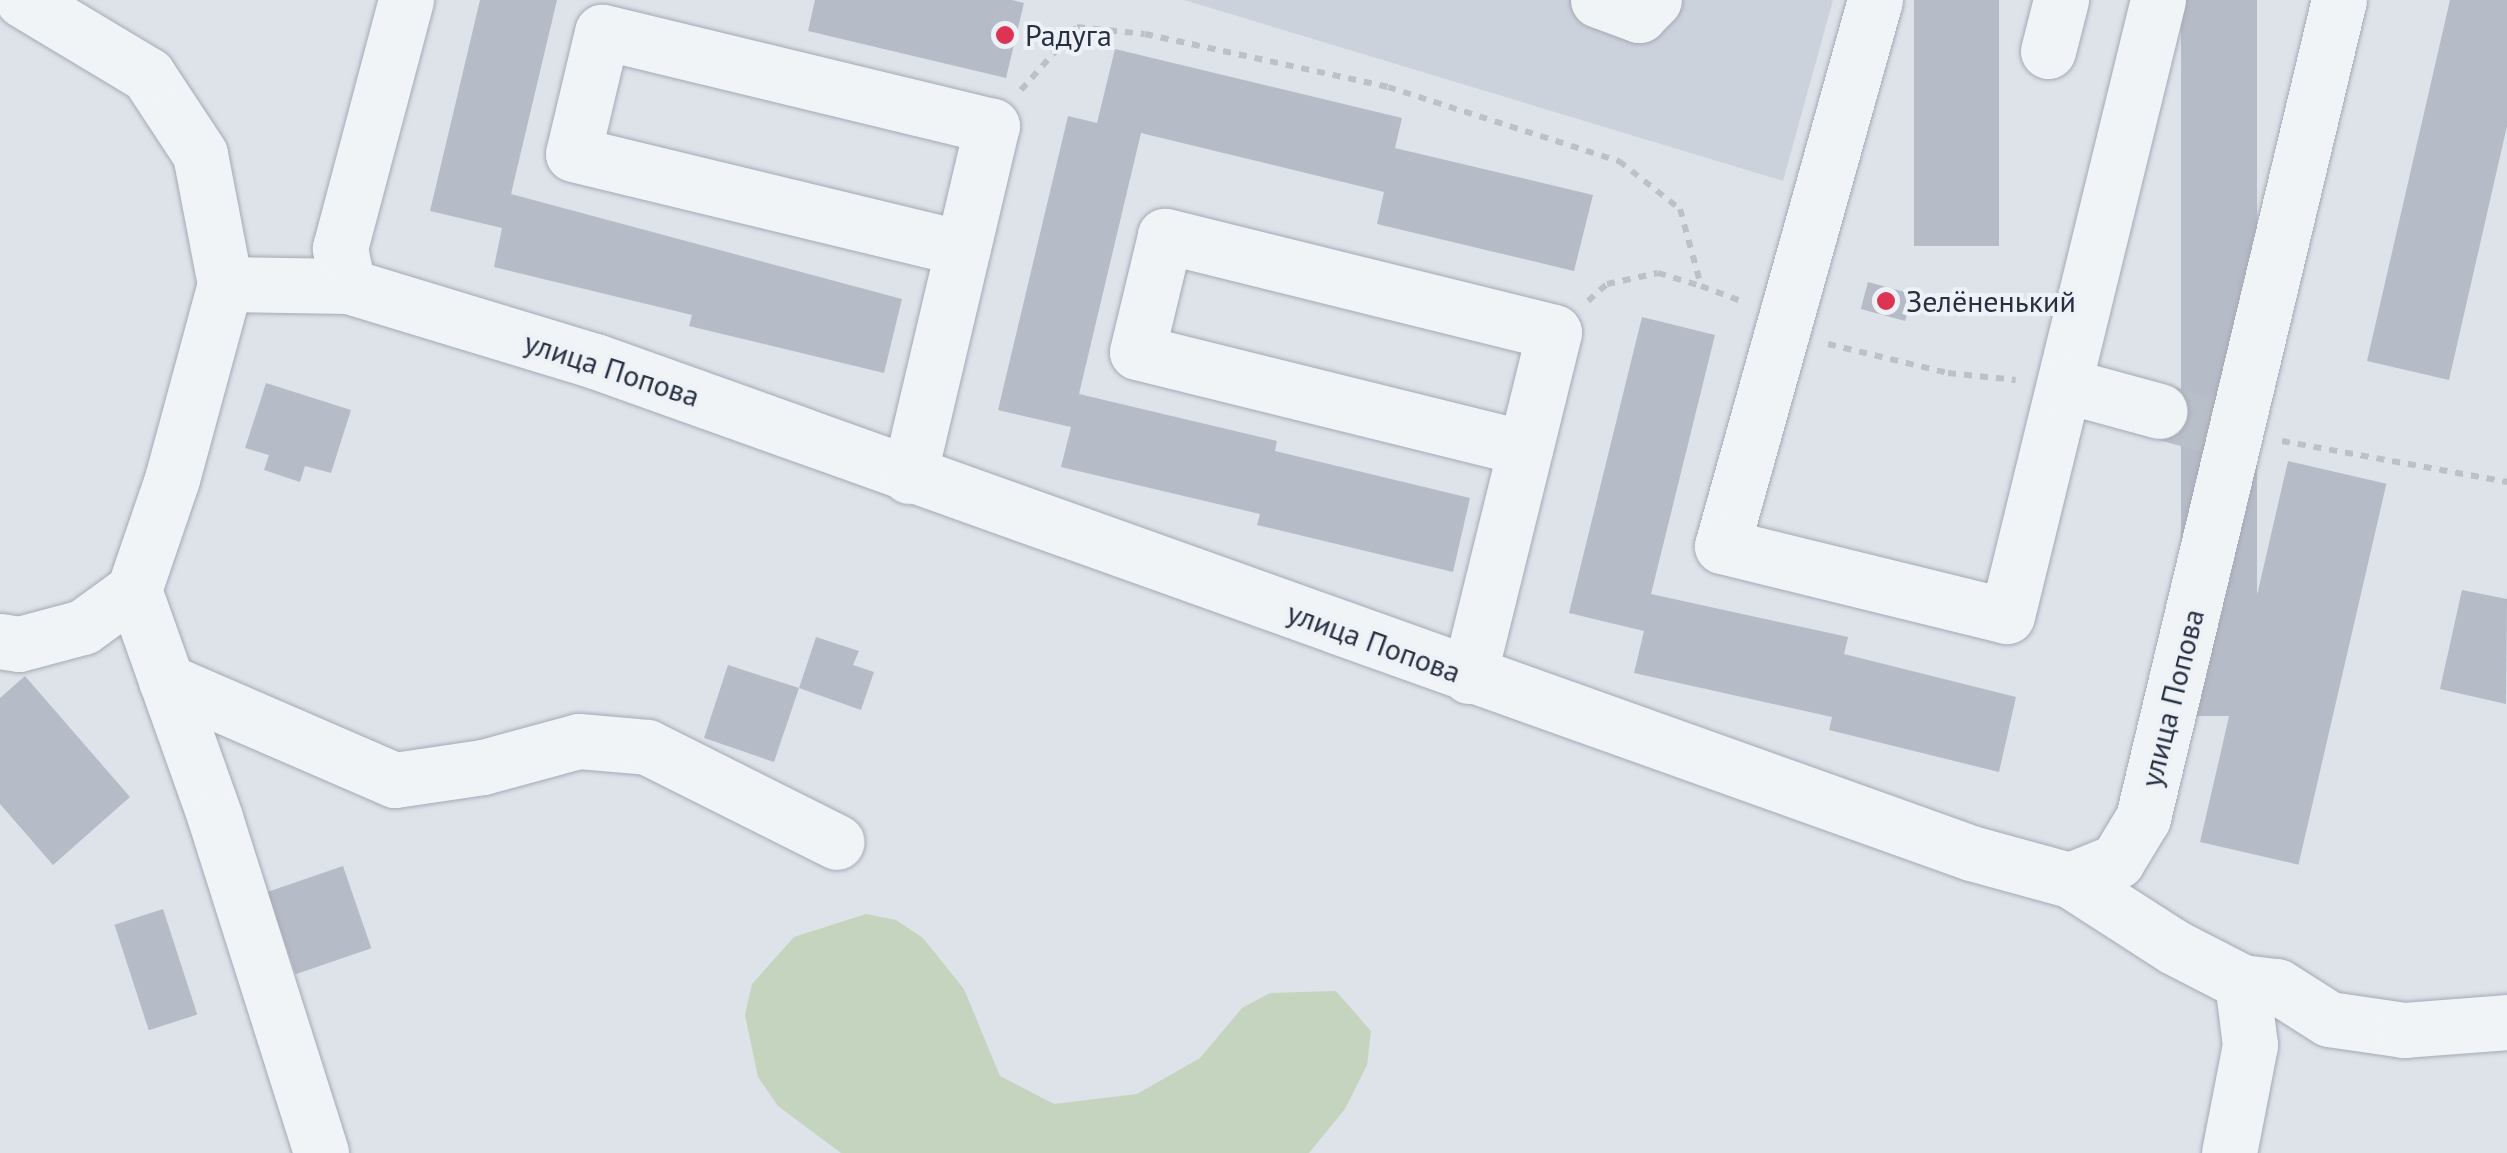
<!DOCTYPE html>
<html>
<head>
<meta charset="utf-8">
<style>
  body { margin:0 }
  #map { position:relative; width:2507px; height:1153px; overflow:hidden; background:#dee3ea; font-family:"PT Sans",sans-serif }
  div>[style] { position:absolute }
  .built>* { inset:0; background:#ccd2dc }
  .green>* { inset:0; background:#c5d4be }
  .building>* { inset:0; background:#b5bcc7; transform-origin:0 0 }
  .minor-tunnel>* { height:55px; margin-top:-27.5px; transform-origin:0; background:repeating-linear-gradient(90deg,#b9bfc8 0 55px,transparent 0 83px) }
  .path>* { height:6px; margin-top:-3px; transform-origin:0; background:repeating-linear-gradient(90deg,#bcc1c8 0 8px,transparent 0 16px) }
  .roads { filter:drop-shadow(0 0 2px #a3aab4) drop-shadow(0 0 2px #a3aab4) }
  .minor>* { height:55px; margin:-27.5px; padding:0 27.5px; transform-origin:27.5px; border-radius:27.5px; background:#f1f4f7 }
  .dots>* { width:28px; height:28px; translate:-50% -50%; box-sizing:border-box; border:5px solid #eef2f7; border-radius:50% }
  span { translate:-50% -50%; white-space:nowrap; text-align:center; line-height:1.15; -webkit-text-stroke:8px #eef2f7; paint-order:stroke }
  .poi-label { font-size:30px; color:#253142 }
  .left { translate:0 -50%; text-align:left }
  .street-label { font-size:30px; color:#253142 }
</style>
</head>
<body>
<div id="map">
  <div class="built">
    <i style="clip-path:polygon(1184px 0,1833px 0,1783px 181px)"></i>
  </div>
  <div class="green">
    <i style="clip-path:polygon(866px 914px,896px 920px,923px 938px,964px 989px,1000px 1076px,1054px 1104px,1137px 1094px,1200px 1058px,1242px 1008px,1270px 993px,1336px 991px,1371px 1031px,1367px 1065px,1345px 1109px,1309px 1153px,841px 1153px,778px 1106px,758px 1077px,745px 1015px,752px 984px,794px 937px)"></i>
  </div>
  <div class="building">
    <i style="clip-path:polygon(480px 0,557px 0,511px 194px,902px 299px,884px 373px,689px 326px,692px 315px,494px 267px,502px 228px,430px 211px)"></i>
    <i style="clip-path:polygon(815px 0,1012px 0,1024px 3px,1006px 78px,808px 31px)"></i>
    <i style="left:1914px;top:0;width:85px;height:246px"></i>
    <i style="left:2181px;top:0;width:76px;height:716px"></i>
    <i style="clip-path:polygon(2450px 0,2507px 0,2507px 126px,2449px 380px,2367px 361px)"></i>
    <i style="clip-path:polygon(1115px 49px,1402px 118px,1395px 148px,1593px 195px,1574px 271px,1377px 224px,1384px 192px,1141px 133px,1079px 394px,1277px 441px,1275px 451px,1470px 498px,1453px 572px,1257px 525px,1260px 514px,1061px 467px,1071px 427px,998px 410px,1068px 116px,1097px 123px)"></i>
    <i style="left:1868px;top:282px;width:46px;height:28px;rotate:15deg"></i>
    <i style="clip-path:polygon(1642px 317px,1715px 335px,1651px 594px,1848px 637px,1844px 654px,2016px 697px,1999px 772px,1829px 730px,1832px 717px,1634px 673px,1644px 631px,1569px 613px)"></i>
    <i style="clip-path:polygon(266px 383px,351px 410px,331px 473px,305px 466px,300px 482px,264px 470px,269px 455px,245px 448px)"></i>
    <i style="left:2288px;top:461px;width:101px;height:391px;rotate:13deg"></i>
    <i style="clip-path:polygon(2462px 590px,2507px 599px,2506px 704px,2440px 689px)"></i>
    <i style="clip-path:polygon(816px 637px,859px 651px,853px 665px,874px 672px,861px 710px,799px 688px,774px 762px,704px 738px,728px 665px,799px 688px)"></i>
    <i style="clip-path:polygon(25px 676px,130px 797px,53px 865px,0 804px,0 698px)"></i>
    <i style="left:343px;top:866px;width:87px;height:80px;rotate:71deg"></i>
    <i style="left:163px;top:909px;width:111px;height:51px;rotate:72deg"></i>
  </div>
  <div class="minor-tunnel">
    <i style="left:2160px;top:411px;width:79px;rotate:16.1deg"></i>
  </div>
  <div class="path">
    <i style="left:1021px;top:90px;width:84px;rotate:-48.4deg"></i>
    <i style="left:1077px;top:27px;width:68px;rotate:5.9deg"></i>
    <i style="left:1145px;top:34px;width:249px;rotate:12.3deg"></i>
    <i style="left:1388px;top:87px;width:243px;rotate:17.8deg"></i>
    <i style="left:1619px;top:161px;width:78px;rotate:38.2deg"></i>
    <i style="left:1680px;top:209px;width:80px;rotate:74.7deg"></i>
    <i style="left:1701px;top:286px;width:43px;rotate:20.6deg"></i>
    <i style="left:1588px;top:301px;width:25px;rotate:-42deg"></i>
    <i style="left:1607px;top:284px;width:52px;rotate:-12.2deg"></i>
    <i style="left:1658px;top:273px;width:45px;rotate:16.8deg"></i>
    <i style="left:1828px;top:344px;width:123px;rotate:13.6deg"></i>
    <i style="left:1948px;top:373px;width:68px;rotate:5.9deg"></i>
    <i style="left:2282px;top:441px;width:229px;rotate:10.3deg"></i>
  </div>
  <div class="roads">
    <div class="minor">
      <i style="left:1598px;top:0;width:44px;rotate:20.1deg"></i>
      <i style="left:1639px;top:15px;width:21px;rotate:-45deg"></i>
      <i style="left:1875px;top:0;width:567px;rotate:105.65deg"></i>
      <i style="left:1722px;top:546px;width:293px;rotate:13.8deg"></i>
      <i style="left:2007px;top:616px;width:634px;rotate:-76.23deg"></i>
      <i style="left:2048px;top:51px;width:53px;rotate:-75.7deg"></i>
      <i style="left:225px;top:284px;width:123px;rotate:0.9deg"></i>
      <i style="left:348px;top:286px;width:258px;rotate:16.9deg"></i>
      <i style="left:595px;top:361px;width:1461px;rotate:19.67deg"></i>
      <i style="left:1971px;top:853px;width:103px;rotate:15.3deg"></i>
      <i style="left:2070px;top:880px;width:51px;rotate:-22deg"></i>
      <i style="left:2117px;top:861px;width:50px;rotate:-58.8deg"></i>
      <i style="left:2143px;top:818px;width:841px;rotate:-76.53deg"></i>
      <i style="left:348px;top:286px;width:39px;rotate:-102deg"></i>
      <i style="left:340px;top:248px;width:257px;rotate:-75.1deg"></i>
      <i style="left:2064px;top:385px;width:99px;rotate:15.2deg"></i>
      <i style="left:909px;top:476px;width:360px;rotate:-76.7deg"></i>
      <i style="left:992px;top:126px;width:401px;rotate:-166.4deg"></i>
      <i style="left:602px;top:32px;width:125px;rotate:103.4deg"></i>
      <i style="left:573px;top:154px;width:401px;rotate:13.6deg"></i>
      <i style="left:134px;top:590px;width:242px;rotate:70.4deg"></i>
      <i style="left:215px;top:818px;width:351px;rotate:72.4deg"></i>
      <i style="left:0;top:641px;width:19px;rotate:9deg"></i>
      <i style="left:19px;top:644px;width:66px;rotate:-14.9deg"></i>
      <i style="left:83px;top:627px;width:63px;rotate:-36deg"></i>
      <i style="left:134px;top:590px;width:117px;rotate:-71.1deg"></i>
      <i style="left:172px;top:479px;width:202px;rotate:-74.8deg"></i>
      <i style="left:225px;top:284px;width:132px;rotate:-100.9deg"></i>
      <i style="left:200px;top:154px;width:95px;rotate:-123.4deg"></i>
      <i style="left:148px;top:75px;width:146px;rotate:-149deg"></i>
      <i style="left:1469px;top:676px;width:354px;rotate:-76.1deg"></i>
      <i style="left:1554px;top:332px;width:401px;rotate:-166.1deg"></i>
      <i style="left:1165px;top:236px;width:119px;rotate:103.6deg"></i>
      <i style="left:1137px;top:352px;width:400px;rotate:13.9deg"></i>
      <i style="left:166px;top:681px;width:249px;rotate:23.4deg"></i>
      <i style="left:395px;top:780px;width:89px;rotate:-8.4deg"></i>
      <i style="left:483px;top:767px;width:99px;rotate:-15.2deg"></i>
      <i style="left:579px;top:741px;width:68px;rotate:5deg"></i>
      <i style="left:647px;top:747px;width:212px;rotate:26.6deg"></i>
      <i style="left:2070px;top:880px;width:124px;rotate:32.8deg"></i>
      <i style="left:2174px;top:947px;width:76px;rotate:27.2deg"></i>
      <i style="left:2242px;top:982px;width:35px;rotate:7deg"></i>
      <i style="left:2277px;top:986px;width:62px;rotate:32.4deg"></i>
      <i style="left:2329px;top:1019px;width:76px;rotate:8.3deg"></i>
      <i style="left:2404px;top:1030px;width:103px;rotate:-4.4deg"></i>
      <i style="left:2229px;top:1153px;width:110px;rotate:-79deg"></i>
      <i style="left:2250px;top:1045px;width:64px;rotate:-97.2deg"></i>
    </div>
  </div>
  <div class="dots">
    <i style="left:1005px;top:35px;background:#dd3454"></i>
    <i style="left:1886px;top:301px;background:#dd3454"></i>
  </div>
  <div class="poi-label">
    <span class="left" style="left:1025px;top:35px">Радуга</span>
    <span class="left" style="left:1906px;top:301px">Зелёненький</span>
  </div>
  <div class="street-label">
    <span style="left:612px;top:369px;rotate:18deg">улица Попова</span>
    <span style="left:1374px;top:642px;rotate:20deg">улица Попова</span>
    <span style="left:2172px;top:698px;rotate:-76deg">улица Попова</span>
  </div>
</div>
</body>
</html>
